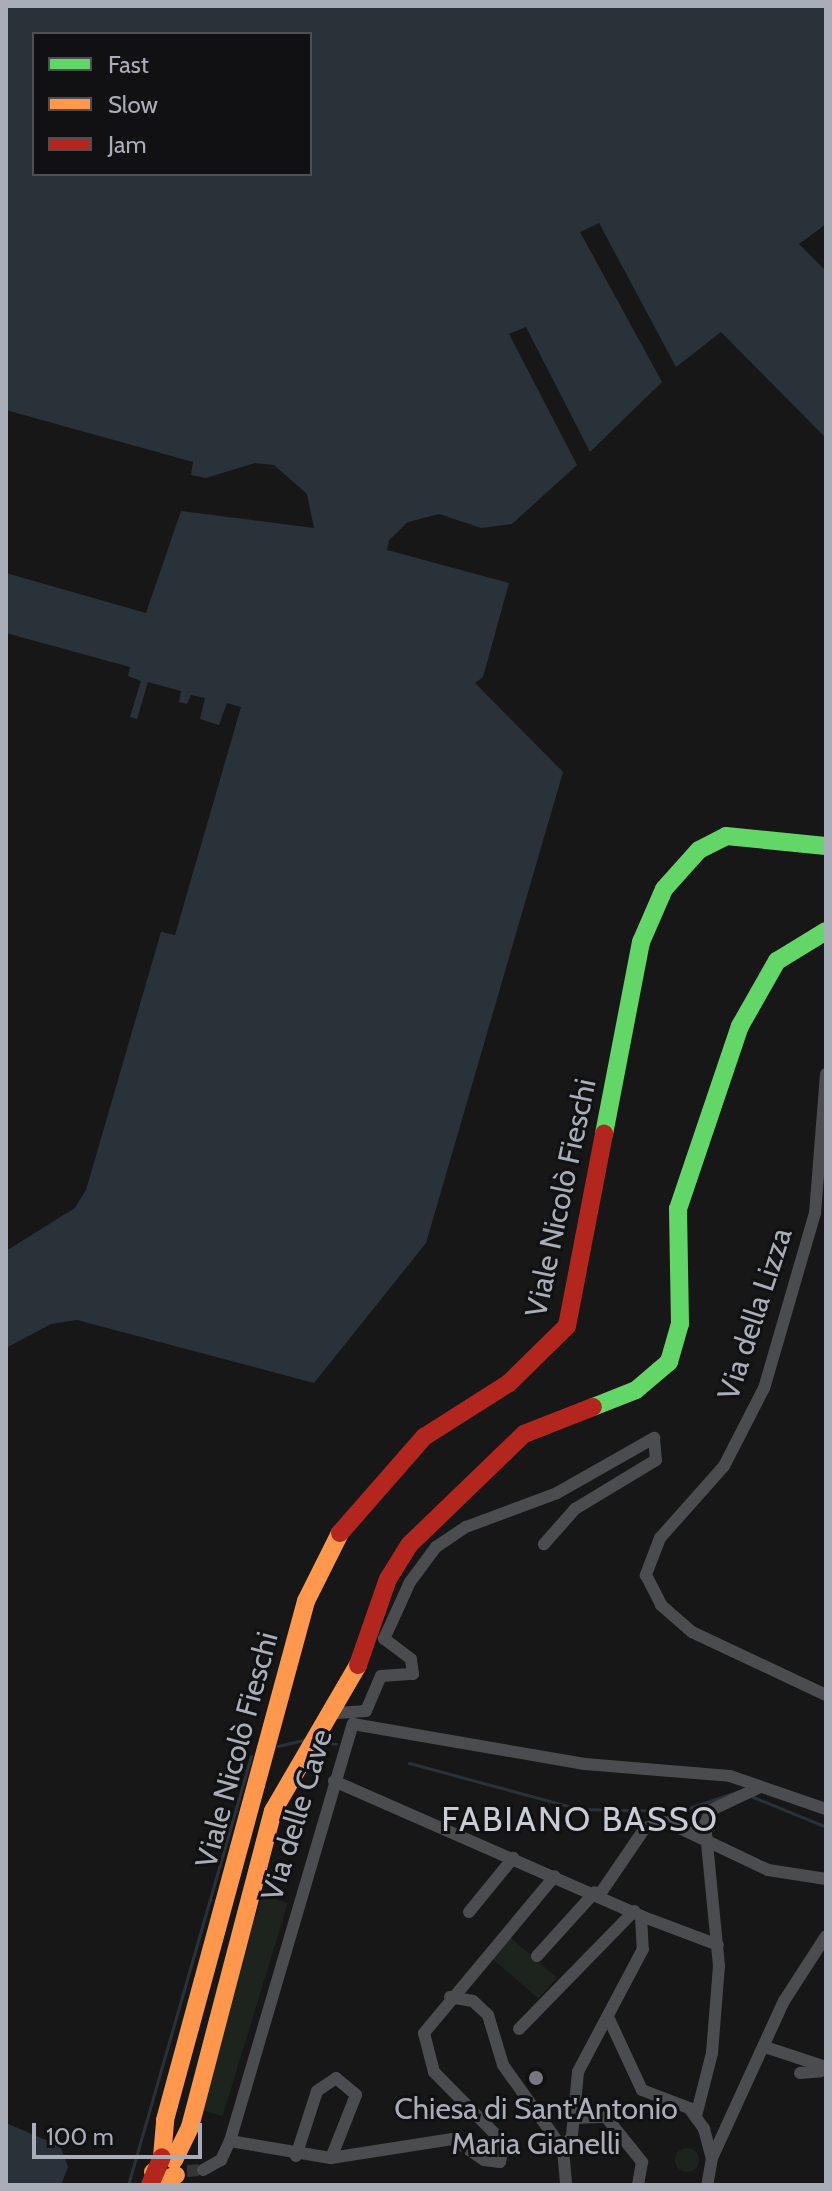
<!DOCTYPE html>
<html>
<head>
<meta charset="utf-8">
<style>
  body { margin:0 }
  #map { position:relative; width:832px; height:2191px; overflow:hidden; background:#171717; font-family:Cabin,sans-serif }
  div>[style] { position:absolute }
  .green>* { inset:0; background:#1d241e; transform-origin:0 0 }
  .round { border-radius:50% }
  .water>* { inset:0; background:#2a3239 }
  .stream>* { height:3px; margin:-1.5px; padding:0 1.5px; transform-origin:1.5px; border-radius:1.5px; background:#2a3239 }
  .street-tunnel>* { height:12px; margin-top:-6px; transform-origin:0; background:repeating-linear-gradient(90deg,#343537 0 12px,transparent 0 18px) }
  .street>* { height:12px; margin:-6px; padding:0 6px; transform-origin:6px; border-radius:6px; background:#4b4c50 }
  .fast>* { height:18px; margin:-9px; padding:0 9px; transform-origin:9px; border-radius:9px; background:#63d668 }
  .slow>* { height:18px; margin:-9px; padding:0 9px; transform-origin:9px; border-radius:9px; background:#ff974d }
  .jam>* { height:18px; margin:-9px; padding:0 9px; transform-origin:9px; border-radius:9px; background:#b3261e }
  .dots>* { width:22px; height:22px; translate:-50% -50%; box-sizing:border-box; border:4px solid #111113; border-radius:50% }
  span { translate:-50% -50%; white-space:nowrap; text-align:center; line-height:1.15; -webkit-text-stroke:6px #111113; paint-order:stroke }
  .street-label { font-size:30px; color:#a8adb8 }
  .poi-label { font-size:30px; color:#a8adb8 }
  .quarter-label { font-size:34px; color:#c9ccd4; letter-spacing:2px }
  .frame { position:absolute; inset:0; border:8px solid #a8adb8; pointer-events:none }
  .legend { position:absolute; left:32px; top:32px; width:280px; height:144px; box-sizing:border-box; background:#111113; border:2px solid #4d4f55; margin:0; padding:10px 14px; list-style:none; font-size:24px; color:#a8adb8 }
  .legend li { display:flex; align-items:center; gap:16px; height:40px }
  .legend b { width:40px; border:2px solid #4d4f55 }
  .scale { position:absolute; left:32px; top:2123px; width:170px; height:36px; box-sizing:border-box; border:4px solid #a8adb8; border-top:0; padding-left:10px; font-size:24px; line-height:28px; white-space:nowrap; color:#a8adb8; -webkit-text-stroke:6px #111113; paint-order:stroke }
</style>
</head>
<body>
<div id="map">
  <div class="green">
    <i style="left:262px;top:1895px;width:27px;height:223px;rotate:17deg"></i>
    <i style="left:510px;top:1937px;width:62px;height:28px;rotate:41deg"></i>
    <i class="round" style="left:675px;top:2148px;width:24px;height:24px"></i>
  </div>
  <div class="water">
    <i style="clip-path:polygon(evenodd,6px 6px,826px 6px,826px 224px,799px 244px,826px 271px,826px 438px,721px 332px,676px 367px,599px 223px,580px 232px,662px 382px,590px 452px,526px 327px,509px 334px,577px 465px,512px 524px,481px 528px,439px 514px,408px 522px,389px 540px,387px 550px,509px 583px,483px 677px,475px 683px,563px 772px,426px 1243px,314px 1383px,77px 1320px,51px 1324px,6px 1348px,6px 1251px,75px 1208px,86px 1190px,161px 932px,175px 935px,241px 707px,227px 703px,219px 725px,200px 719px,205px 698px,191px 695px,187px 704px,179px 702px,181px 691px,148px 682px,137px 719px,130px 717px,141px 681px,128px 676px,130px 667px,6px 633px,6px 573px,146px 613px,181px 511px,314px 528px,307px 494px,274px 465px,255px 463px,206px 478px,191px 475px,193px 462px,6px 410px,6px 6px,34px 34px,310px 34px,310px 174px,34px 174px,34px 34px)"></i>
    <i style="clip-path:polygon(6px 2123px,60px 2146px,68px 2167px,61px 2185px,6px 2185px)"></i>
  </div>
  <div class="stream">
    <i style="left:324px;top:1742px;width:12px;rotate:9deg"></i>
    <i style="left:278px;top:1746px;width:32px;rotate:-13deg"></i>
    <i style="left:409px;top:1763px;width:176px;rotate:15.1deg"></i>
    <i style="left:579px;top:1809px;width:101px;rotate:1.1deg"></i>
    <i style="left:680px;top:1811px;width:62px;rotate:-18.7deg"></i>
    <i style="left:753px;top:1797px;width:79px;rotate:22.3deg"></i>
    <i style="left:128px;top:2185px;width:446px;rotate:-74deg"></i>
  </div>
  <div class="street-tunnel">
    <i style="left:187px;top:2171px;width:16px;rotate:-4deg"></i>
  </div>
  <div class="street">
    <i style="left:826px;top:1074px;width:139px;rotate:94.5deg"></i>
    <i style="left:815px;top:1213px;width:182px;rotate:106.2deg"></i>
    <i style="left:764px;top:1388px;width:88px;rotate:117.1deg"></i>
    <i style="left:724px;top:1466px;width:96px;rotate:131.6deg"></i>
    <i style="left:660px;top:1538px;width:40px;rotate:111deg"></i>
    <i style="left:646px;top:1575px;width:34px;rotate:63deg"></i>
    <i style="left:661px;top:1605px;width:41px;rotate:41.1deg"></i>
    <i style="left:692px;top:1632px;width:148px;rotate:25.2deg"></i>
    <i style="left:337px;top:1713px;width:29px;rotate:-4deg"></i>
    <i style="left:366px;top:1711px;width:38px;rotate:-67deg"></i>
    <i style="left:381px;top:1676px;width:32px;rotate:-4deg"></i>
    <i style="left:413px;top:1674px;width:15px;rotate:-98deg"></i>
    <i style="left:411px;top:1659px;width:34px;rotate:-143deg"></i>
    <i style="left:384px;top:1639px;width:63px;rotate:-65.5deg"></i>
    <i style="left:410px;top:1582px;width:44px;rotate:-53.4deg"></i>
    <i style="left:436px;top:1547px;width:36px;rotate:-34deg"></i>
    <i style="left:466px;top:1527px;width:97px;rotate:-20.5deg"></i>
    <i style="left:557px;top:1493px;width:112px;rotate:-29.6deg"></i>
    <i style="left:654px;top:1438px;width:22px;rotate:85deg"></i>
    <i style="left:656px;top:1460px;width:95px;rotate:148.8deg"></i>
    <i style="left:575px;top:1509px;width:47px;rotate:131.5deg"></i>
    <i style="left:334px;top:1781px;width:335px;rotate:23.7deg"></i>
    <i style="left:641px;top:1916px;width:33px;rotate:87deg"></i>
    <i style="left:643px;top:1949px;width:139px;rotate:117.9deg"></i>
    <i style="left:578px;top:2072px;width:64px;rotate:95.4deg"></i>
    <i style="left:572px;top:2136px;width:16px;rotate:125deg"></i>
    <i style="left:600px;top:1894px;width:80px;rotate:-55.7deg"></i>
    <i style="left:645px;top:1828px;width:23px;rotate:-15deg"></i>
    <i style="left:667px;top:1822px;width:112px;rotate:25.4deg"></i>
    <i style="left:768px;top:1870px;width:59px;rotate:8.8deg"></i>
    <i style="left:469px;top:1912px;width:70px;rotate:-50.8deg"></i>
    <i style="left:641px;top:1916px;width:82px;rotate:20.6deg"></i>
    <i style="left:537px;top:1956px;width:86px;rotate:-47.8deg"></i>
    <i style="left:450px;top:1997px;width:23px;rotate:10deg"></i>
    <i style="left:473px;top:2001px;width:21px;rotate:43deg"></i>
    <i style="left:488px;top:2015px;width:52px;rotate:73.3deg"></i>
    <i style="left:503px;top:2065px;width:103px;rotate:54.5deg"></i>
    <i style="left:609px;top:2019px;width:78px;rotate:65.1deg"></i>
    <i style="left:642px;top:2090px;width:50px;rotate:21deg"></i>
    <i style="left:689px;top:2108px;width:26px;rotate:54deg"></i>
    <i style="left:704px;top:2129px;width:30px;rotate:75deg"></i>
    <i style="left:712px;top:2158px;width:27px;rotate:100deg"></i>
    <i style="left:519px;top:2029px;width:165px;rotate:-45.7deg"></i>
    <i style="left:765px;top:2047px;width:64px;rotate:18.2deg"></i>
    <i style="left:800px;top:2073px;width:21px;rotate:-5deg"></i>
    <i style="left:696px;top:2116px;width:65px;rotate:-75.7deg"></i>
    <i style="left:712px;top:2053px;width:87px;rotate:-85.4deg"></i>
    <i style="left:719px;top:1966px;width:143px;rotate:-95.6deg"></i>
    <i style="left:705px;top:1824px;width:15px;rotate:-67deg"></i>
    <i style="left:711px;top:1810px;width:54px;rotate:-25.1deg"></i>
    <i style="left:573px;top:2118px;width:33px;rotate:-2deg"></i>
    <i style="left:606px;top:2117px;width:58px;rotate:51.3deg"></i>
    <i style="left:642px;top:2162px;width:23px;rotate:100deg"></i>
    <i style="left:230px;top:2141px;width:102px;rotate:9.6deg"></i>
    <i style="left:331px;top:2158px;width:123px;rotate:-8.9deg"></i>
    <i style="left:453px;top:2139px;width:37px;rotate:34deg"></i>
    <i style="left:484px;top:2160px;width:16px;rotate:7deg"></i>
    <i style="left:500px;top:2162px;width:19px;rotate:-78deg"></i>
    <i style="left:504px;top:2143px;width:100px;rotate:-134.6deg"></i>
    <i style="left:434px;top:2072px;width:40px;rotate:-104.4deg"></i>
    <i style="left:424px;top:2033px;width:204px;rotate:-50.2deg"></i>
    <i style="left:563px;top:2149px;width:36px;rotate:85deg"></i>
    <i style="left:296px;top:2156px;width:68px;rotate:-72.1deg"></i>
    <i style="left:317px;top:2091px;width:23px;rotate:-34deg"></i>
    <i style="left:336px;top:2078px;width:26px;rotate:40deg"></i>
    <i style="left:356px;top:2095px;width:68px;rotate:111.6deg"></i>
    <i style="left:712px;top:2158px;width:173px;rotate:-65.4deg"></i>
    <i style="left:784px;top:2001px;width:77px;rotate:-57.1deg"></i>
    <i style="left:203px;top:2170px;width:21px;rotate:-29deg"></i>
    <i style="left:221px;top:2160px;width:21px;rotate:-65deg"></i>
    <i style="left:230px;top:2141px;width:435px;rotate:-73.6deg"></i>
    <i style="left:353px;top:1724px;width:235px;rotate:9.8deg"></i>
    <i style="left:585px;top:1764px;width:145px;rotate:4.7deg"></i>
    <i style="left:730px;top:1776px;width:102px;rotate:19deg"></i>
  </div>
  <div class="fast">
    <i style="left:604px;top:1134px;width:196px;rotate:-79.1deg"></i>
    <i style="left:641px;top:942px;width:58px;rotate:-66.5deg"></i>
    <i style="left:664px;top:889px;width:52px;rotate:-48.1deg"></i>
    <i style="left:699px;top:850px;width:30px;rotate:-27deg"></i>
    <i style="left:726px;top:836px;width:100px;rotate:5.7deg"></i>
    <i style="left:593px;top:1407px;width:46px;rotate:-21.6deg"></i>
    <i style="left:636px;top:1390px;width:43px;rotate:-40.3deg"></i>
    <i style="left:669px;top:1362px;width:40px;rotate:-74deg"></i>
    <i style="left:680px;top:1324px;width:115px;rotate:-91deg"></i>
    <i style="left:678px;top:1209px;width:193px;rotate:-71.3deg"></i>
    <i style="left:740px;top:1026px;width:75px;rotate:-60.4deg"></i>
    <i style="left:777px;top:961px;width:57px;rotate:-31.5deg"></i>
  </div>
  <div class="slow">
    <i style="left:162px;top:2157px;width:37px;rotate:-85deg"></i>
    <i style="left:165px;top:2120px;width:538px;rotate:-74.8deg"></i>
    <i style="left:306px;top:1601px;width:76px;rotate:-63.4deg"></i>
    <i style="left:174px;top:2160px;width:37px;rotate:-64deg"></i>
    <i style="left:190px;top:2127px;width:327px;rotate:-75.3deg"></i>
    <i style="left:273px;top:1811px;width:169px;rotate:-59.8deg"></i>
    <i style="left:153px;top:2172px;width:13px;rotate:45deg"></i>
    <i style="left:162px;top:2181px;width:15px;rotate:-23deg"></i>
  </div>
  <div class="jam">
    <i style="left:340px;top:1533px;width:128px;rotate:-48.8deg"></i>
    <i style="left:424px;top:1437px;width:101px;rotate:-32.4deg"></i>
    <i style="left:509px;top:1383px;width:81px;rotate:-44.5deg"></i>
    <i style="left:567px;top:1326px;width:196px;rotate:-79.1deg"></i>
    <i style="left:358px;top:1665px;width:91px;rotate:-70.8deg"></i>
    <i style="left:388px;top:1579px;width:40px;rotate:-58deg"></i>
    <i style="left:409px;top:1545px;width:160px;rotate:-44deg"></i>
    <i style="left:524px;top:1434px;width:74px;rotate:-21.4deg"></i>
    <i style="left:150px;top:2185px;width:30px;rotate:-67deg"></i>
  </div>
  <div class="dots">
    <i style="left:536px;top:2078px;background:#757880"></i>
  </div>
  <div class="street-label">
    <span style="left:561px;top:1198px;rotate:-78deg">Viale Nicolò Fieschi</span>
    <span style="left:755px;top:1314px;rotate:-72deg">Via della Lizza</span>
    <span style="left:237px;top:1750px;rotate:-75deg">Viale Nicolò Fieschi</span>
    <span style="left:297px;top:1815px;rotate:-73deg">Via delle Cave</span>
  </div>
  <div class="poi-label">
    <span style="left:536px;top:2126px">Chiesa di Sant'Antonio<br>Maria Gianelli</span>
  </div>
  <div class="quarter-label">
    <span style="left:580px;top:1820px">FABIANO BASSO</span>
  </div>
  <div class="frame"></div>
  <ul class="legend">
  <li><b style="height:10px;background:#63d668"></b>Fast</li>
  <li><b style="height:10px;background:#ff974d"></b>Slow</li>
  <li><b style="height:10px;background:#b3261e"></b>Jam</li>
  </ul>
  <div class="scale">100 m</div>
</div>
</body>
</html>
